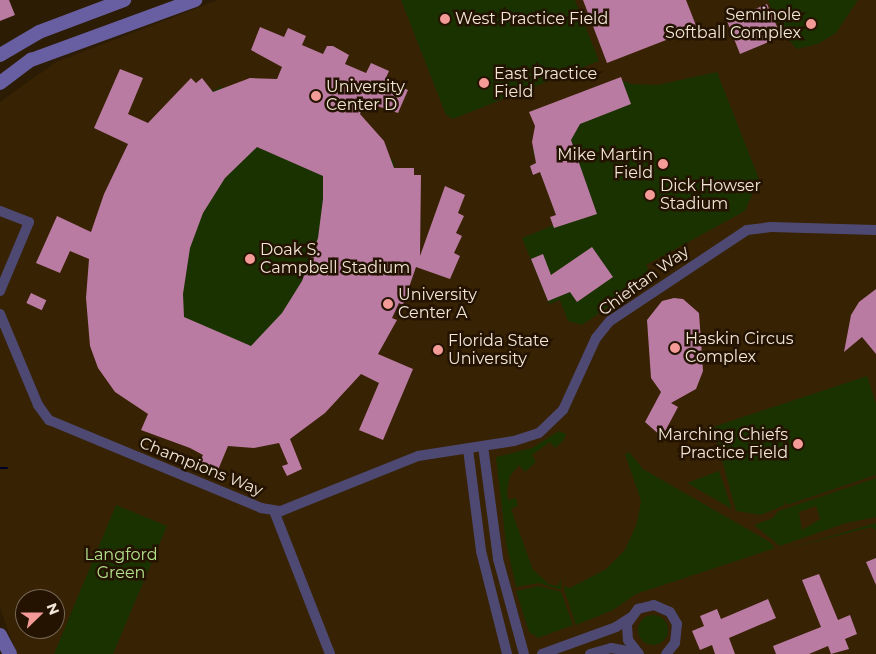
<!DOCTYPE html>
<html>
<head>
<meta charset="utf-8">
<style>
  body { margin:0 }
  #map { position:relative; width:876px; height:654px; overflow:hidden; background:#2c1c04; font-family:Montserrat,sans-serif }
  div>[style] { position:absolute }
  .built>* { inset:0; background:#372203 }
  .green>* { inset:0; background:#1a3200 }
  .round { border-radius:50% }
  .stream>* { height:2.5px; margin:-1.25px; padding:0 1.25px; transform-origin:1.25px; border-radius:1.25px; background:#00002b }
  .building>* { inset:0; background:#ba7ba2; transform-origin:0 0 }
  .minor>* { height:10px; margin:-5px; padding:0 5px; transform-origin:5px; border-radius:5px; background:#4e4973 }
  .secondary>* { height:14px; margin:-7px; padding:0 7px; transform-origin:7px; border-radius:7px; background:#685fa3 }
  .dots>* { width:14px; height:14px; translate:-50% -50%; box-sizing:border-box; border:2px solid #231300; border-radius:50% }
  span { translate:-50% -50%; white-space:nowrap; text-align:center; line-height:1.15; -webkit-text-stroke:5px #231300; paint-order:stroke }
  .poi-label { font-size:16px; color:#f2e6d8 }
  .right { translate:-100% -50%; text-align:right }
  .left { translate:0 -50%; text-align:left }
  .street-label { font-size:16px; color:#f2e6d8 }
  .park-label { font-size:16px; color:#b3e18b }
  .north { position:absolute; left:15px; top:589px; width:50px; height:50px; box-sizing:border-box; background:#231300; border:1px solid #766756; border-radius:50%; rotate:68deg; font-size:14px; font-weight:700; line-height:20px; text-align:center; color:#f2e6d8 }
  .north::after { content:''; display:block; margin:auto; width:18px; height:22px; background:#f59b97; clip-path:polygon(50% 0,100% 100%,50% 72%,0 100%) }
</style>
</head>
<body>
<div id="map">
  <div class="built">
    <i style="clip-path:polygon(evenodd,218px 0,876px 0,876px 654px,17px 654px,0 608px,0 102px,56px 62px,218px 0,25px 599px,55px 599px,55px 629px,25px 629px,25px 599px)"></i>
  </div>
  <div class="green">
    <i style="clip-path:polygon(401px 0,575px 0,599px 61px,453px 119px,446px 115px)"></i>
    <i style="clip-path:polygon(768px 0,858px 0,836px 33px,818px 44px,797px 49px,780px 30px)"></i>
    <i style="clip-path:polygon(717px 72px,759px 179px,745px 211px,646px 265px,653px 277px,582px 325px,568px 321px,560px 300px,549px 304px,522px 238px,559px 223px,533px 153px,538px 118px,621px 80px,631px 84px,657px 85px)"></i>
    <i style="clip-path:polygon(206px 84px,213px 91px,221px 86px,236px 111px,365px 166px,393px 159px,395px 169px,327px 390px,105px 293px)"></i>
    <i style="clip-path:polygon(867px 376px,876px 403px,876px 475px,787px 505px,784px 501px,785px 505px,761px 515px,736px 511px,713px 427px)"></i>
    <i style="clip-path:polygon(559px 431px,566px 434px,564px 440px,555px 448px,550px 442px,532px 455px,536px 462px,525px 472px,519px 465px,510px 476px,507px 491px,508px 500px,516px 498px,518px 506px,511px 509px,533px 570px,549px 584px,558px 586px,561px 579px,561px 590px,539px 583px,516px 587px,506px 543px,496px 457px,532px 448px)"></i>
    <i style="clip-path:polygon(629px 452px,643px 469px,770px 542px,775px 548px,636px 594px,613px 610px,576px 625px,563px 586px,570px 588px,606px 569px,625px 550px,637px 523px,641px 501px,625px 454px)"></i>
    <i style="clip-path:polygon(719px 471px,732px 509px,687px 483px)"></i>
    <i style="clip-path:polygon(evenodd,876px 478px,876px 517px,846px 523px,780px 546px,754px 525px,773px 518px,778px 511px,876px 478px,816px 506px,820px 519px,802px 530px,799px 512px,816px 506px)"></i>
    <i style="clip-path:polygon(116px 505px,167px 526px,113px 654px,54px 654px)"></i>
    <i style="clip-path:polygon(876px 523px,876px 530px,871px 527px,790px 548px)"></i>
    <i style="clip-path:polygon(539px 586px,561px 592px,573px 625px,538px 638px,529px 632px,516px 591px)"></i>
    <i class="round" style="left:638px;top:615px;width:30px;height:30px"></i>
  </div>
  <div class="stream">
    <i style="left:0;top:468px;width:7px"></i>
  </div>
  <div class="building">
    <i style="clip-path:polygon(0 0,9px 0,15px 15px,0 21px)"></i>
    <i style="clip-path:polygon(583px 0,686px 0,697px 28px,607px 63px)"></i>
    <i style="clip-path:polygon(767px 4px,779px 31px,769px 35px,771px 41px,740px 54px,727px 21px)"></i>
    <i style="clip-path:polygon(evenodd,260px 27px,284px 37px,288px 28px,306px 36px,302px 45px,323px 54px,327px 46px,333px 46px,349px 55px,345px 64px,366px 73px,371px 63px,389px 71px,385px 80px,408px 90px,398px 113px,365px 102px,360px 114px,384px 141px,394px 168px,414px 168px,414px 175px,421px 175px,420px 256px,445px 186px,465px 195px,458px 213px,464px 216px,456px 233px,462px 236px,454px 253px,460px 256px,450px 279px,416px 267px,403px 305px,399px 303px,392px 318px,397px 320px,378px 354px,413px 369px,383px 440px,359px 430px,379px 383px,361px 374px,325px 413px,290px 439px,302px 469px,287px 476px,282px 466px,288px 464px,279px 443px,254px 448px,228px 446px,218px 470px,199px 463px,203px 455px,190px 448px,141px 430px,148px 414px,115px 392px,98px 368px,90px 346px,86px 298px,89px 259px,70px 251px,60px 273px,36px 263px,57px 216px,91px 232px,104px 194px,128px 144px,94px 128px,120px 69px,143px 78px,128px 114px,148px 123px,191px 78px,196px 83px,202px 78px,213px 92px,250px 78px,277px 79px,282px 67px,251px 50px,260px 27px,257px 147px,323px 176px,323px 199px,318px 238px,302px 281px,282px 313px,251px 346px,184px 317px,183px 294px,190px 248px,203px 213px,225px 178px,257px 147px)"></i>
    <i style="clip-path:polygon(621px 77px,631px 104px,580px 124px,571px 140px,597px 214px,554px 228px,550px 217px,556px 215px,540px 172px,533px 175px,530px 166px,536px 163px,532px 142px,535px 126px,529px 112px)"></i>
    <i style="clip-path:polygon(592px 247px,613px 277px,577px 302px,570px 292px,548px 301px,531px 259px,543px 254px,551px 275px)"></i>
    <i style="clip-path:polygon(876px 289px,876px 354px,862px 337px,844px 352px,851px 315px,859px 302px)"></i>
    <i style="left:31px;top:293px;width:17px;height:11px;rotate:25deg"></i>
    <i style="clip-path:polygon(674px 298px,683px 299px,699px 313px,703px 371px,696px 389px,671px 403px,678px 407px,662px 437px,645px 422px,661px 392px,651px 378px,647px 320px,662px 301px)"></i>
    <i style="clip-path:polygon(876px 558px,876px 585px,866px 562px)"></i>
    <i style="clip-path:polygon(819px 574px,838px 620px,850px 615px,857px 634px,845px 639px,849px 649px,831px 654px,828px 646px,809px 654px,776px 654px,773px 646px,821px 627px,802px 580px)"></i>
    <i style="clip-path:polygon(768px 599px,776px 618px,729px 638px,735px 654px,715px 654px,712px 645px,700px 650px,692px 631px,704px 626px,700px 616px,717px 609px,721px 619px)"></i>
  </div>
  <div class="minor">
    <i style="left:0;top:211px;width:31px;rotate:21deg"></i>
    <i style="left:29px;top:222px;width:75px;rotate:112.8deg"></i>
    <i style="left:0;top:314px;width:99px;rotate:67.3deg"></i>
    <i style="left:38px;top:405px;width:19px;rotate:54deg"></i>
    <i style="left:49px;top:420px;width:230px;rotate:22.5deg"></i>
    <i style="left:261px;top:508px;width:20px;rotate:9deg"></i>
    <i style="left:281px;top:511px;width:148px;rotate:-21.9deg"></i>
    <i style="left:418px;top:456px;width:97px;rotate:-8.9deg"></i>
    <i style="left:514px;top:441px;width:26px;rotate:-18deg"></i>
    <i style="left:539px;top:433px;width:33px;rotate:-44deg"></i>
    <i style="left:563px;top:410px;width:79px;rotate:-65.4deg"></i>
    <i style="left:596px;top:338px;width:22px;rotate:-51deg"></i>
    <i style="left:610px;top:321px;width:164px;rotate:-33.6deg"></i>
    <i style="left:747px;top:230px;width:24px;rotate:-7deg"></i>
    <i style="left:771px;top:227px;width:105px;rotate:1.6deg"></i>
    <i style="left:483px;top:446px;width:114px;rotate:82.4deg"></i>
    <i style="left:498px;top:559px;width:98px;rotate:74.7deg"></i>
    <i style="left:468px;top:449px;width:103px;rotate:82.7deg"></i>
    <i style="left:481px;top:551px;width:106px;rotate:75.8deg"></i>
    <i style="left:274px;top:511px;width:154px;rotate:68.6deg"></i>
    <i style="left:542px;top:654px;width:79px;rotate:-20deg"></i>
    <i style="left:616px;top:627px;width:17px;rotate:-33deg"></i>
    <i style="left:590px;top:654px;width:22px;rotate:-16deg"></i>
    <i style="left:611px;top:648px;width:27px;rotate:10deg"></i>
    <i style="left:639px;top:654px;width:18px;rotate:-128deg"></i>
    <i style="left:628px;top:640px;width:16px;rotate:-94deg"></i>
    <i style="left:627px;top:624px;width:19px;rotate:-54deg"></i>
    <i style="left:638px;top:609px;width:16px;rotate:-14deg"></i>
    <i style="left:654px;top:605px;width:17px;rotate:24deg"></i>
    <i style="left:670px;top:612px;width:14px;rotate:60deg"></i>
    <i style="left:677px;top:624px;width:19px;rotate:96deg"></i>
    <i style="left:675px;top:643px;width:14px;rotate:129deg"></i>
  </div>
  <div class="secondary">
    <i style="left:0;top:55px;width:45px;rotate:-30.5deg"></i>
    <i style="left:39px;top:32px;width:91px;rotate:-20.6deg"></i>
    <i style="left:0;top:83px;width:39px;rotate:-37deg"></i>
    <i style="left:31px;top:60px;width:175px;rotate:-20.1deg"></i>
    <i style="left:0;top:635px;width:21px;rotate:62deg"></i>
  </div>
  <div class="dots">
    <i style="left:445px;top:19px;background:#f59b97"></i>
    <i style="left:811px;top:24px;background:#f59b97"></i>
    <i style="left:484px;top:83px;background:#f59b97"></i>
    <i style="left:316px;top:96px;background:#f59b97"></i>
    <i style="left:663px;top:164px;background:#f59b97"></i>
    <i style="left:650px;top:195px;background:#f59b97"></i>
    <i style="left:250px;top:259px;background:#f59b97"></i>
    <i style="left:388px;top:304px;background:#f59b97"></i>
    <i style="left:675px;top:348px;background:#f59b97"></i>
    <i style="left:438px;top:350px;background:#f59b97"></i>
    <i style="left:798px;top:444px;background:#f59b97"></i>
  </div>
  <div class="poi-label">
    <span class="right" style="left:801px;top:24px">Seminole<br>Softball Complex</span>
    <span class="left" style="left:455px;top:19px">West Practice Field</span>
    <span class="left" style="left:494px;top:83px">East Practice<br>Field</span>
    <span class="left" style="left:326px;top:96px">University<br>Center D</span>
    <span class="right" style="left:653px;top:164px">Mike Martin<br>Field</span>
    <span class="left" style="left:660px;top:195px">Dick Howser<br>Stadium</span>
    <span class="left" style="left:260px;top:259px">Doak S.<br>Campbell Stadium</span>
    <span class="left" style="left:398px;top:304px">University<br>Center A</span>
    <span class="left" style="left:685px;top:348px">Haskin Circus<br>Complex</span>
    <span class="left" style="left:448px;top:350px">Florida State<br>University</span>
    <span class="right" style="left:788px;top:444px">Marching Chiefs<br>Practice Field</span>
  </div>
  <div class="street-label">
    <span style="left:644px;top:281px;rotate:-36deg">Chieftan Way</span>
    <span style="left:201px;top:467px;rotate:22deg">Champions Way</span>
  </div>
  <div class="park-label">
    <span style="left:121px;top:564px">Langford<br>Green</span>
  </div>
  <div class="north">N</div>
</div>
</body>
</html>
